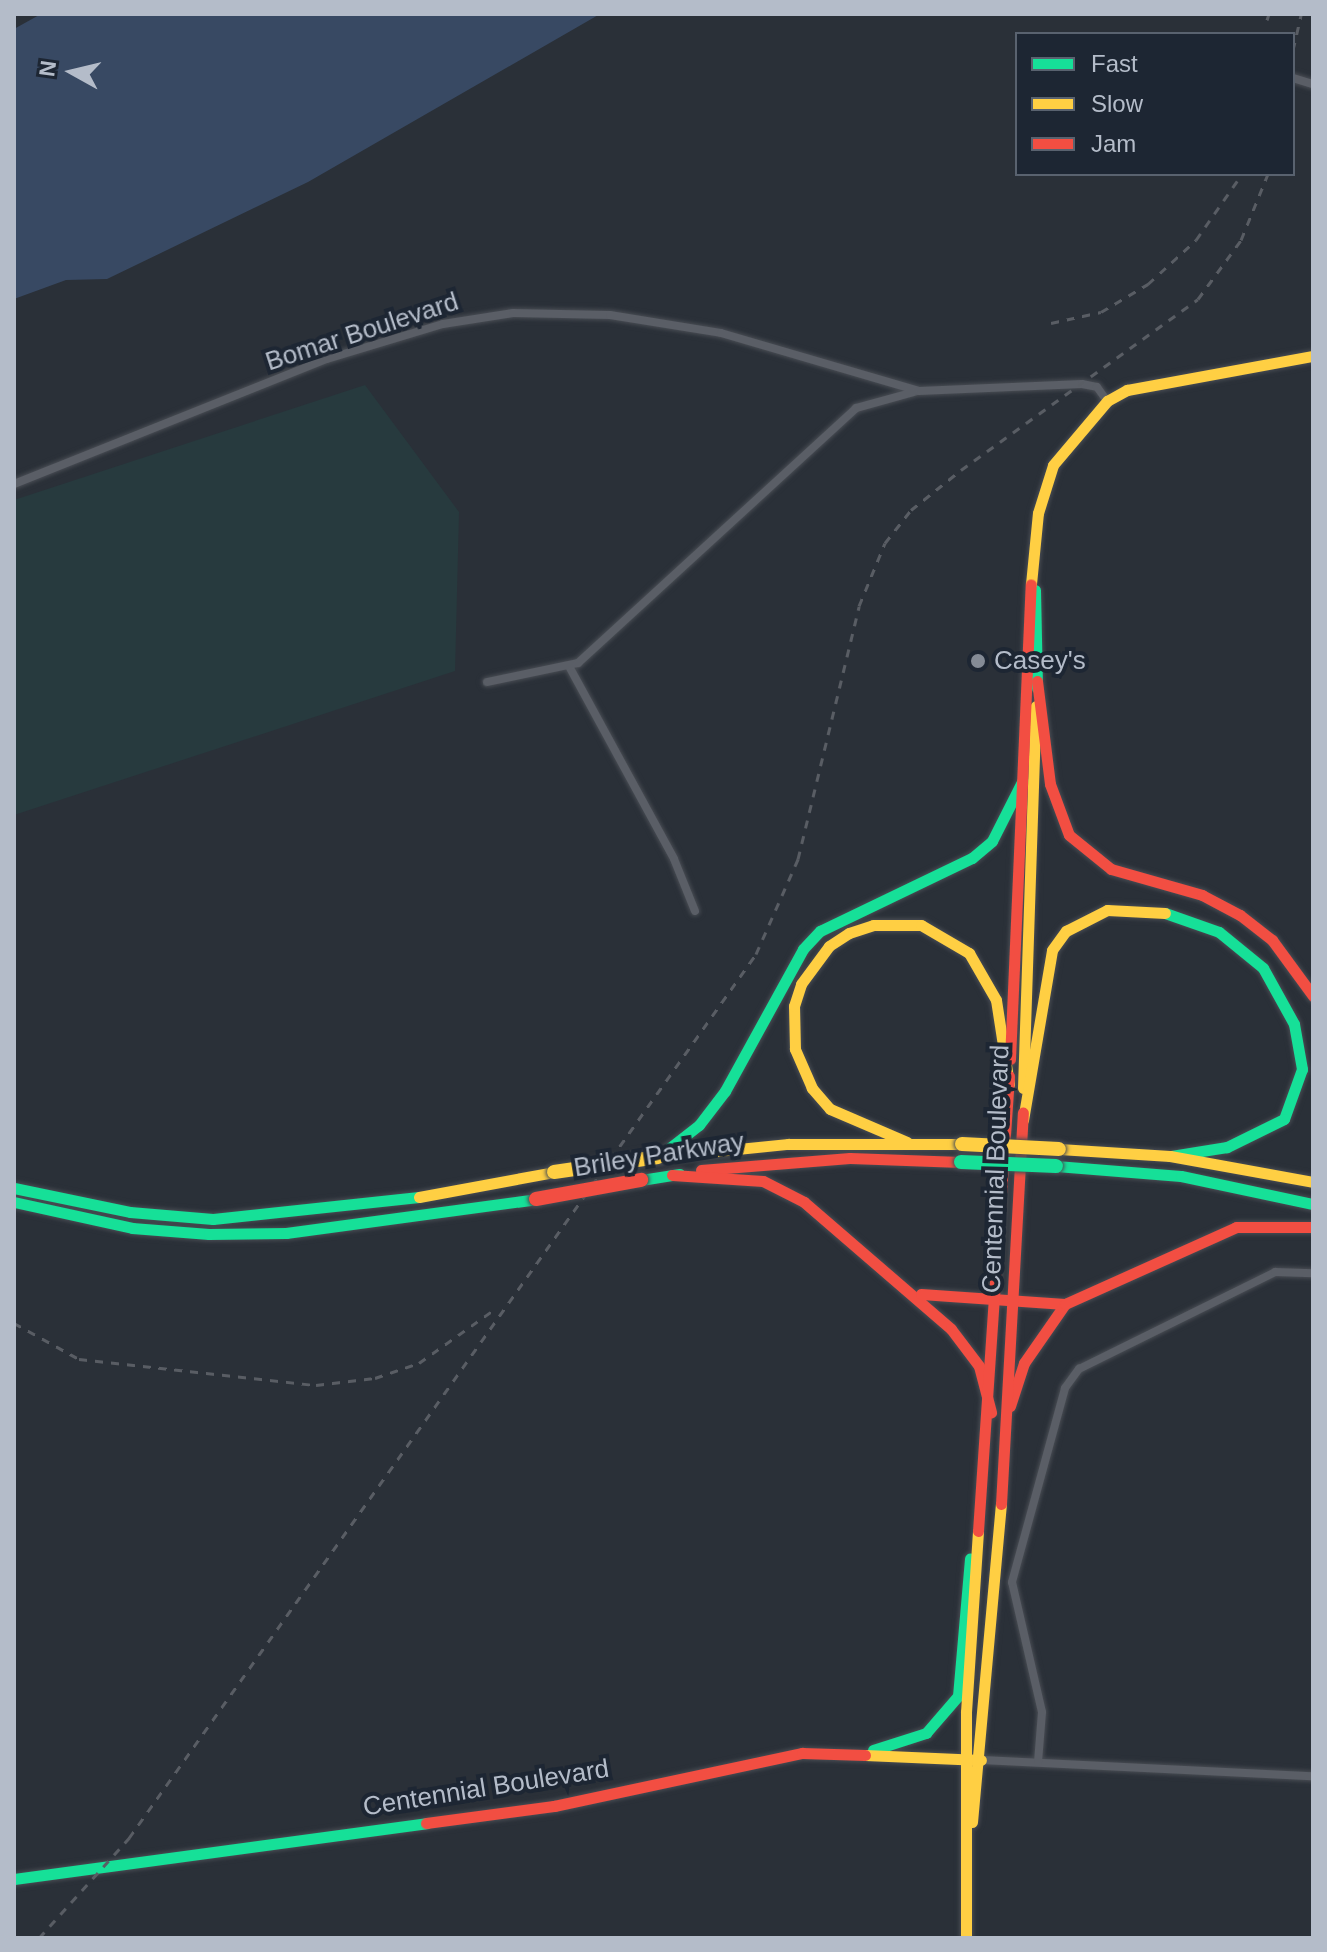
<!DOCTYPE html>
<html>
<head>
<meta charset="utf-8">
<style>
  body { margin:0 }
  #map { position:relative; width:1327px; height:1952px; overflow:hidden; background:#2a3038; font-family:Helvetica,sans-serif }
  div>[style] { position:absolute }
  .green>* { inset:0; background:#273a3e }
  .water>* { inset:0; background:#384963 }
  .roads { filter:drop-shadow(0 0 2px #484c53) drop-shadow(0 0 2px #484c53) }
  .street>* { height:8px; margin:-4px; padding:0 4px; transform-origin:4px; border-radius:4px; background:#5a5e66 }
  .fast>* { height:11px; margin:-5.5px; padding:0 5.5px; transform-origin:5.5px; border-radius:5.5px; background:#16e098 }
  .slow>* { height:11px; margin:-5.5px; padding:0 5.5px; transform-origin:5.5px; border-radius:5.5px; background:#ffcf43 }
  .jam>* { height:11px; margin:-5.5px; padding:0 5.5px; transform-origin:5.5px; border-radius:5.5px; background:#f24e42 }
  .rail>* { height:3px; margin-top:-1.5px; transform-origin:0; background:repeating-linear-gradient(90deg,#595d64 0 8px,transparent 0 16px) }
  .bridges { filter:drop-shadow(0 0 2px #474c53) drop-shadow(0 0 2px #474c53) }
  .fast-bridge>* { height:14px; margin:-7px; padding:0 7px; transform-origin:7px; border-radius:7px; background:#16e098 }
  .slow-bridge>* { height:14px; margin:-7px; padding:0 7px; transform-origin:7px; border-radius:7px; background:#ffcf43 }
  .jam-bridge>* { height:14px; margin:-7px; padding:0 7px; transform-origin:7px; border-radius:7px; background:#f24e42 }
  .dots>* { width:22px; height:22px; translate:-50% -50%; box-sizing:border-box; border:4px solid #1d2633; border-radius:50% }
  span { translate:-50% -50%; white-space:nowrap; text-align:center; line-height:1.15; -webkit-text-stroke:8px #1d2633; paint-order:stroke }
  .street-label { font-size:26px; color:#b4bcc9 }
  .poi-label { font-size:26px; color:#b4bcc9 }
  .left { translate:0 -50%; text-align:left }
  .frame { position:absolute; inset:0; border:16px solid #b4bcc9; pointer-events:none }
  .legend { position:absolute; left:1015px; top:32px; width:280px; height:144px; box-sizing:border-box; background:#1d2633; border:2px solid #59626f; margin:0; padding:10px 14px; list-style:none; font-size:24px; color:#b4bcc9 }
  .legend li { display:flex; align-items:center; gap:16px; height:40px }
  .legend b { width:40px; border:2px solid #59626f }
  .north { position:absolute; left:32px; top:32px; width:80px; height:80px; -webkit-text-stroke:6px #1d2633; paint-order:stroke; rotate:278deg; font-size:22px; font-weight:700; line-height:32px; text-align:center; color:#b4bcc9 }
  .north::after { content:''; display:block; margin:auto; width:28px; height:36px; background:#b4bcc9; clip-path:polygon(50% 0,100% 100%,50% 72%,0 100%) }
</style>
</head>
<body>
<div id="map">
  <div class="green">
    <i style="clip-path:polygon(365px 385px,459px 512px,455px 671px,14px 815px,14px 500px)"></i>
  </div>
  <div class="water">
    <i style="clip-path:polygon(41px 14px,600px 14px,308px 182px,107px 279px,66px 280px,14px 299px,14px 29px)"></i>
  </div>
  <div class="roads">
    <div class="street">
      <i style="left:1293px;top:78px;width:21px;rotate:17deg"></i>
      <i style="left:14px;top:484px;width:337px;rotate:-21.8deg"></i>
      <i style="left:327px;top:359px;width:121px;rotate:-16.8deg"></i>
      <i style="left:443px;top:324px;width:71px;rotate:-8.9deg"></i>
      <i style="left:513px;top:313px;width:97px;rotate:1.2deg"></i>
      <i style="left:610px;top:315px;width:112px;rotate:9.2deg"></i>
      <i style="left:721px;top:333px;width:206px;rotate:16.3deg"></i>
      <i style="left:919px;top:391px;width:163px;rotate:-2.5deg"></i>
      <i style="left:1082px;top:384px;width:15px;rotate:11deg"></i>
      <i style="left:1097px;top:387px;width:17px;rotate:54deg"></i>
      <i style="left:570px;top:668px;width:217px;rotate:61.4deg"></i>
      <i style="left:674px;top:859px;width:56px;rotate:68deg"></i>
      <i style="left:487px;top:682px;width:93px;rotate:-11.8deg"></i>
      <i style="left:578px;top:663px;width:377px;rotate:-42.5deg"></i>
      <i style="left:856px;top:408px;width:60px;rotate:-15.4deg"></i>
      <i style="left:981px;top:1760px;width:332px;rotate:2.8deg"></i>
      <i style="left:1038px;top:1762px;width:50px;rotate:-85.4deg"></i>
      <i style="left:1042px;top:1712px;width:133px;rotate:-103deg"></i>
      <i style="left:1012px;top:1582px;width:201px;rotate:-74.7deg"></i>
      <i style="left:1065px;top:1388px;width:24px;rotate:-54deg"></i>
      <i style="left:1079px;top:1369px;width:219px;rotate:-26.3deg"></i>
      <i style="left:1275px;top:1272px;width:38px;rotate:2deg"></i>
    </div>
    <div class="fast">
      <i style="left:1035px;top:590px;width:98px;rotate:88.8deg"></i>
      <i style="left:1165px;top:913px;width:57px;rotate:19.4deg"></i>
      <i style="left:1219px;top:932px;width:57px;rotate:39.3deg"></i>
      <i style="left:1263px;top:968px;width:64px;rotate:61deg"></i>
      <i style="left:1294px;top:1024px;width:46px;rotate:79.9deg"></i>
      <i style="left:1302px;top:1069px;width:53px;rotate:109.8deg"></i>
      <i style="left:1284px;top:1119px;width:64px;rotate:153.8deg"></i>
      <i style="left:1227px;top:1147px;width:58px;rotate:171deg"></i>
      <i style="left:658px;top:1157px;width:52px;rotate:-38deg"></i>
      <i style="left:699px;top:1125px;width:43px;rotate:-52.6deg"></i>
      <i style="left:725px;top:1091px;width:162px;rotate:-61.2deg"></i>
      <i style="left:803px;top:949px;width:25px;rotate:-47deg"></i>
      <i style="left:820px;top:931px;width:169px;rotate:-25.7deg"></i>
      <i style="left:972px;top:858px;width:26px;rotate:-40deg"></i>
      <i style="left:992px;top:841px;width:68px;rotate:-63.1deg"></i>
      <i style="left:1056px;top:1166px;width:125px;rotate:4.6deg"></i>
      <i style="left:1181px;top:1176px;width:135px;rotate:12deg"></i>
      <i style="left:641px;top:1180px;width:39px;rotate:-9deg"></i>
      <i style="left:14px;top:1188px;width:118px;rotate:11.7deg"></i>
      <i style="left:130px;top:1212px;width:83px;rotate:4.8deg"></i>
      <i style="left:213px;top:1219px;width:207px;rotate:-6.1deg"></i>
      <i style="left:14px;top:1202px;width:121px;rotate:12.4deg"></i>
      <i style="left:132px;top:1228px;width:77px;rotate:4.5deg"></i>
      <i style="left:209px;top:1234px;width:77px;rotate:-0.7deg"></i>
      <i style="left:286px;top:1233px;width:252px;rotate:-7.7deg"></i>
      <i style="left:873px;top:1750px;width:56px;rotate:-17.8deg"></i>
      <i style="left:926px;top:1733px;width:49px;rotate:-49.1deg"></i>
      <i style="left:958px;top:1696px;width:138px;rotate:-85deg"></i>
      <i style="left:14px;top:1879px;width:416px;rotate:-7.7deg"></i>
    </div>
    <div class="slow">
      <i style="left:1031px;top:584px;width:71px;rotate:-84.4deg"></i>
      <i style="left:1038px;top:513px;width:50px;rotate:-72.6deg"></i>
      <i style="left:1053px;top:465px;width:84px;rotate:-49.8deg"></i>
      <i style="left:1107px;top:401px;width:23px;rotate:-29deg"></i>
      <i style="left:1127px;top:390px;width:189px;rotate:-10.4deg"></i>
      <i style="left:1023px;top:1088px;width:382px;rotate:-88.1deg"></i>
      <i style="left:1023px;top:1120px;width:172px;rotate:-80.3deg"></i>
      <i style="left:1052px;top:950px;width:24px;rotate:-54deg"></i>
      <i style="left:1066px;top:931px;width:46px;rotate:-27.1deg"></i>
      <i style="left:1107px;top:910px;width:58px;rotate:3deg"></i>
      <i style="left:907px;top:1142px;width:84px;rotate:-156.8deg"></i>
      <i style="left:830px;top:1109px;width:28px;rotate:-131deg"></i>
      <i style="left:812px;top:1088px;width:43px;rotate:-113.6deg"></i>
      <i style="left:795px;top:1049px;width:43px;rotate:-91.3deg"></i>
      <i style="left:794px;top:1006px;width:23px;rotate:-72deg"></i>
      <i style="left:801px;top:984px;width:47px;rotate:-53.6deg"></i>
      <i style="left:829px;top:946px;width:24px;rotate:-33deg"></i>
      <i style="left:849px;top:933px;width:25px;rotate:-18deg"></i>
      <i style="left:873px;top:925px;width:48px"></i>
      <i style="left:921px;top:925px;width:56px;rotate:30.3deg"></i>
      <i style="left:969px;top:953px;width:54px;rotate:60.1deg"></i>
      <i style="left:996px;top:1000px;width:85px;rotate:81.2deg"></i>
      <i style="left:1059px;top:1149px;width:111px;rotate:3.6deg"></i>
      <i style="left:1170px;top:1156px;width:145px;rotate:10.3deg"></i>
      <i style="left:659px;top:1157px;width:130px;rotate:-5.8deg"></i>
      <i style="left:788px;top:1144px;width:174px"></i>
      <i style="left:419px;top:1197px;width:137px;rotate:-10.5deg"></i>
      <i style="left:865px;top:1755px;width:116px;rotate:2.5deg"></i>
      <i style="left:972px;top:1822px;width:319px;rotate:-84.8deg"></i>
      <i style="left:966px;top:1938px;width:226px;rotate:-90deg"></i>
      <i style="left:966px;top:1712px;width:181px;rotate:-86.2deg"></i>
    </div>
    <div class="jam">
      <i style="left:1037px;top:681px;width:104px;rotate:82.8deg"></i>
      <i style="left:1050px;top:784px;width:54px;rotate:69.6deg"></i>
      <i style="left:1069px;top:835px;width:54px;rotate:39deg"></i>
      <i style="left:1111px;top:869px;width:95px;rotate:15.9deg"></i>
      <i style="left:1202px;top:895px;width:43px;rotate:27.8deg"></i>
      <i style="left:1240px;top:915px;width:41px;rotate:38deg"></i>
      <i style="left:1272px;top:940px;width:69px;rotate:53.8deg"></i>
      <i style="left:1010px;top:1059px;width:475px;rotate:-87.5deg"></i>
      <i style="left:701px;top:1170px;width:149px;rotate:-4.6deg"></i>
      <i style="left:850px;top:1158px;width:111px;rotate:2.1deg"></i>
      <i style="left:672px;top:1175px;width:91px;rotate:3.8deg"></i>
      <i style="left:763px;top:1181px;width:46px;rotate:27.1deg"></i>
      <i style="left:804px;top:1202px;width:194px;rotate:40.8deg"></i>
      <i style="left:951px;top:1329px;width:46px;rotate:52.9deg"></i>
      <i style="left:979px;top:1366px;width:48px;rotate:75.4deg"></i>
      <i style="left:921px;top:1294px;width:144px;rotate:4deg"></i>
      <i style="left:1010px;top:1406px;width:45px;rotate:-72deg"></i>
      <i style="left:1024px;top:1363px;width:72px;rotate:-55.2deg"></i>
      <i style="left:1065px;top:1304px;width:188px;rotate:-24.2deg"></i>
      <i style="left:1236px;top:1227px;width:77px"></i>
      <i style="left:1001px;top:1504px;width:392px;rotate:-86.8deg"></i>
      <i style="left:978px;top:1531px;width:456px;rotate:-86.1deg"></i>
      <i style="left:426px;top:1823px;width:129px;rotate:-7.6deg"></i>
      <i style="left:554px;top:1806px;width:254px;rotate:-12.1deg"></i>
      <i style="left:802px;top:1753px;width:63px;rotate:1.8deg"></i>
    </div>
  </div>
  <div class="rail">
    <i style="left:1267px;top:20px;width:6px;rotate:-72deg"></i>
    <i style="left:1293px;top:50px;width:37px;rotate:-77deg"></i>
    <i style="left:1051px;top:323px;width:51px;rotate:-12.4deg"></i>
    <i style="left:1101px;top:312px;width:55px;rotate:-30.8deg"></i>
    <i style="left:1148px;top:284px;width:65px;rotate:-42.5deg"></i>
    <i style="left:1196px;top:240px;width:80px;rotate:-55.1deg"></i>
    <i style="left:14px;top:1323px;width:74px;rotate:29deg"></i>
    <i style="left:79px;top:1359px;width:238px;rotate:6.3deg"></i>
    <i style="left:316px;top:1385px;width:59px;rotate:-6.8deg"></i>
    <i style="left:375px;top:1378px;width:46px;rotate:-18.8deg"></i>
    <i style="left:419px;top:1363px;width:93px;rotate:-35.4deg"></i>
    <i style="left:39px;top:1938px;width:135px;rotate:-48deg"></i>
    <i style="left:129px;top:1838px;width:1084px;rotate:-54.65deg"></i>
    <i style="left:756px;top:954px;width:104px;rotate:-66.1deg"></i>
    <i style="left:798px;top:859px;width:260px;rotate:-76.4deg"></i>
    <i style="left:859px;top:606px;width:68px;rotate:-67.6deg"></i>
    <i style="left:885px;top:543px;width:42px;rotate:-51.8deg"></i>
    <i style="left:911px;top:510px;width:64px;rotate:-38.7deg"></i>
    <i style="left:961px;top:470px;width:292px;rotate:-35.8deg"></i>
    <i style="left:1198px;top:299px;width:73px;rotate:-53.9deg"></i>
    <i style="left:1241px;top:240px;width:71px;rotate:-67.8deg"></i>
  </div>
  <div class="bridges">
    <div class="fast-bridge">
      <i style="left:961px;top:1162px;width:95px;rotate:2.4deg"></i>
    </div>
    <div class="slow-bridge">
      <i style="left:962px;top:1144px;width:97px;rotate:3deg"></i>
      <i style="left:554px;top:1172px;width:105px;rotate:-8.2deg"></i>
    </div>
    <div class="jam-bridge">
      <i style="left:536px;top:1199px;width:107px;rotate:-10.3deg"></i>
    </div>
  </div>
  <div class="dots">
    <i style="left:978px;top:661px;background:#848b96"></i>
  </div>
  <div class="street-label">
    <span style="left:362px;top:332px;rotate:-18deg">Bomar Boulevard</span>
    <span style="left:659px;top:1155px;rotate:-9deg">Briley Parkway</span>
    <span style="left:996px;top:1169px;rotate:-88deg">Centennial Boulevard</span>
    <span style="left:486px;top:1788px;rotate:-9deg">Centennial Boulevard</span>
  </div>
  <div class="poi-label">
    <span class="left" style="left:994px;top:661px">Casey's</span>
  </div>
  <div class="frame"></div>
  <ul class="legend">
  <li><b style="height:10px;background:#16e098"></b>Fast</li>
  <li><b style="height:10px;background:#ffcf43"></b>Slow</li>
  <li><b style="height:10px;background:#f24e42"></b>Jam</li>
  </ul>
  <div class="north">N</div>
</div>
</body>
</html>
